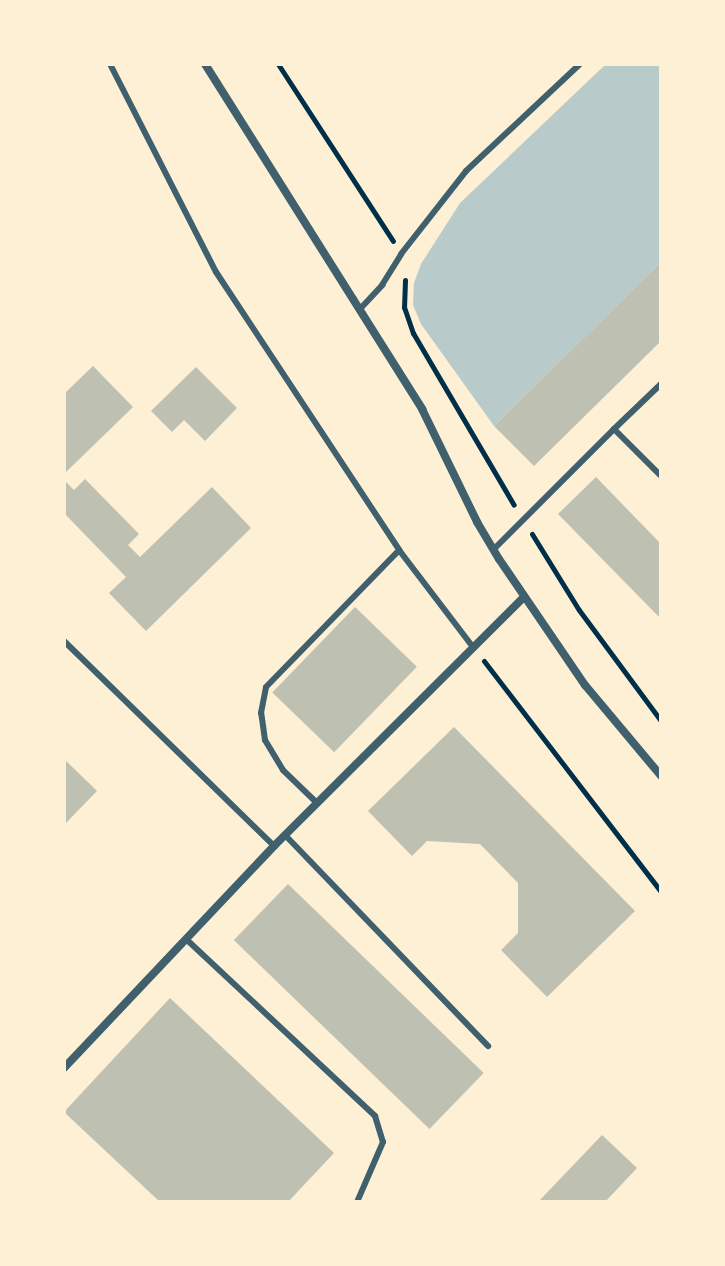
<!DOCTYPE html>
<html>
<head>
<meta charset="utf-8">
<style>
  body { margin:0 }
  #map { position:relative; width:725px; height:1266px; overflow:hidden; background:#fdf0d5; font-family:"DejaVu Sans",sans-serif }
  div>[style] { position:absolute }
  .green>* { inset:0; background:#b9caca }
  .building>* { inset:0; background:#bec0b2; transform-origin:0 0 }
  .path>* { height:5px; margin:-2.5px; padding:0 2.5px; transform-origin:2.5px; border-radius:2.5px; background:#003049 }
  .service>* { height:6px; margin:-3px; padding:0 3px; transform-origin:3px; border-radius:3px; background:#3f606c }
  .minor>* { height:8px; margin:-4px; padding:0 4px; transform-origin:4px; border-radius:4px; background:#3f606c }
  span { translate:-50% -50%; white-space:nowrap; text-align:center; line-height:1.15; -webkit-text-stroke:8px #fdf0d5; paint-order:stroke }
  .frame { position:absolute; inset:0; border:66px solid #fdf0d5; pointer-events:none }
</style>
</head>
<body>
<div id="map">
  <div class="green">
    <i style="clip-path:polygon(606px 64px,661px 64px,661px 262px,494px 426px,421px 324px,413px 305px,414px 283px,421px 264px,460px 203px)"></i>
  </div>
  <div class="building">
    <i style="clip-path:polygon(661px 262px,661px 341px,534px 466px,494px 426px)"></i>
    <i style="clip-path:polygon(93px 366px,133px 407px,64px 474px,64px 394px)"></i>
    <i style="clip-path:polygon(196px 367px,237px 408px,205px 441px,184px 420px,172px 432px,151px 411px)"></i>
    <i style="clip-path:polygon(596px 477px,661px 544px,661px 619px,558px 514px)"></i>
    <i style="clip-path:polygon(85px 479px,139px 534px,128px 545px,140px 557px,212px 487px,251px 528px,146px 631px,109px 593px,126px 577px,64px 513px,64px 480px,74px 490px)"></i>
    <i style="left:355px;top:607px;width:86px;height:119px;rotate:44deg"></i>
    <i style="clip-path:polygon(454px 727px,635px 911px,547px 997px,501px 950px,518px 933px,518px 883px,480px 844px,427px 841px,412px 856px,368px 811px)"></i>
    <i style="clip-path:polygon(64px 759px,97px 791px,64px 825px)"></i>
    <i style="left:288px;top:884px;width:272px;height:78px;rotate:44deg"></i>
    <i style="clip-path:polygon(170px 998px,334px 1153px,288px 1202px,160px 1202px,64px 1112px)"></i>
    <i style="clip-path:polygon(602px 1135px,637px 1168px,605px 1202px,538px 1202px)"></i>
  </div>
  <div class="path">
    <i style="left:278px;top:64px;width:211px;rotate:57deg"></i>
    <i style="left:405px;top:280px;width:27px;rotate:92deg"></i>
    <i style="left:404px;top:307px;width:28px;rotate:71deg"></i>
    <i style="left:413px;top:333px;width:199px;rotate:59.6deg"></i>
    <i style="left:532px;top:534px;width:89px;rotate:58.3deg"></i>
    <i style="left:579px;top:610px;width:138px;rotate:53.5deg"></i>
    <i style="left:484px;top:661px;width:291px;rotate:52.5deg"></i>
  </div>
  <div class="service">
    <i style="left:110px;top:64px;width:233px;rotate:63deg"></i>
    <i style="left:216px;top:272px;width:333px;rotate:56.6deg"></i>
    <i style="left:399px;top:550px;width:122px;rotate:52.7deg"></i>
    <i style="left:360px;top:309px;width:33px;rotate:-47deg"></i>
    <i style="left:382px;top:285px;width:36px;rotate:-58deg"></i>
    <i style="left:401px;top:254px;width:105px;rotate:-51.9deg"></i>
    <i style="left:466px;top:171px;width:156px;rotate:-43.2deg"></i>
    <i style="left:614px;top:429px;width:65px;rotate:-43.8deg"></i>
    <i style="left:493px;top:550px;width:171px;rotate:-45deg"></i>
    <i style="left:614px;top:429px;width:66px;rotate:45deg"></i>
    <i style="left:64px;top:641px;width:293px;rotate:44.3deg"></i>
    <i style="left:317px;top:803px;width:47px;rotate:-135.9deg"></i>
    <i style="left:283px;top:770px;width:35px;rotate:-121deg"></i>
    <i style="left:265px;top:740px;width:27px;rotate:-98deg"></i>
    <i style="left:261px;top:713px;width:26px;rotate:-79deg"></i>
    <i style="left:266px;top:687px;width:191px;rotate:-45.8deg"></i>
    <i style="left:285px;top:835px;width:293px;rotate:46.1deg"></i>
    <i style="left:186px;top:939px;width:259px;rotate:43.1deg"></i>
    <i style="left:375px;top:1116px;width:27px;rotate:73deg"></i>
    <i style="left:383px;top:1142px;width:65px;rotate:113.4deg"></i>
  </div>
  <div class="minor">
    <i style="left:205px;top:64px;width:408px;rotate:57.8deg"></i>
    <i style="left:422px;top:409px;width:126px;rotate:64deg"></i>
    <i style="left:477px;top:522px;width:43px;rotate:59.3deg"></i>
    <i style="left:499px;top:559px;width:153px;rotate:55.7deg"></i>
    <i style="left:585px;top:685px;width:119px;rotate:50.1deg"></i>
    <i style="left:64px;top:1068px;width:306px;rotate:-46.6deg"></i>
    <i style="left:274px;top:846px;width:353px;rotate:-44.9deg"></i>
  </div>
  <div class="frame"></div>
</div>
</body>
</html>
